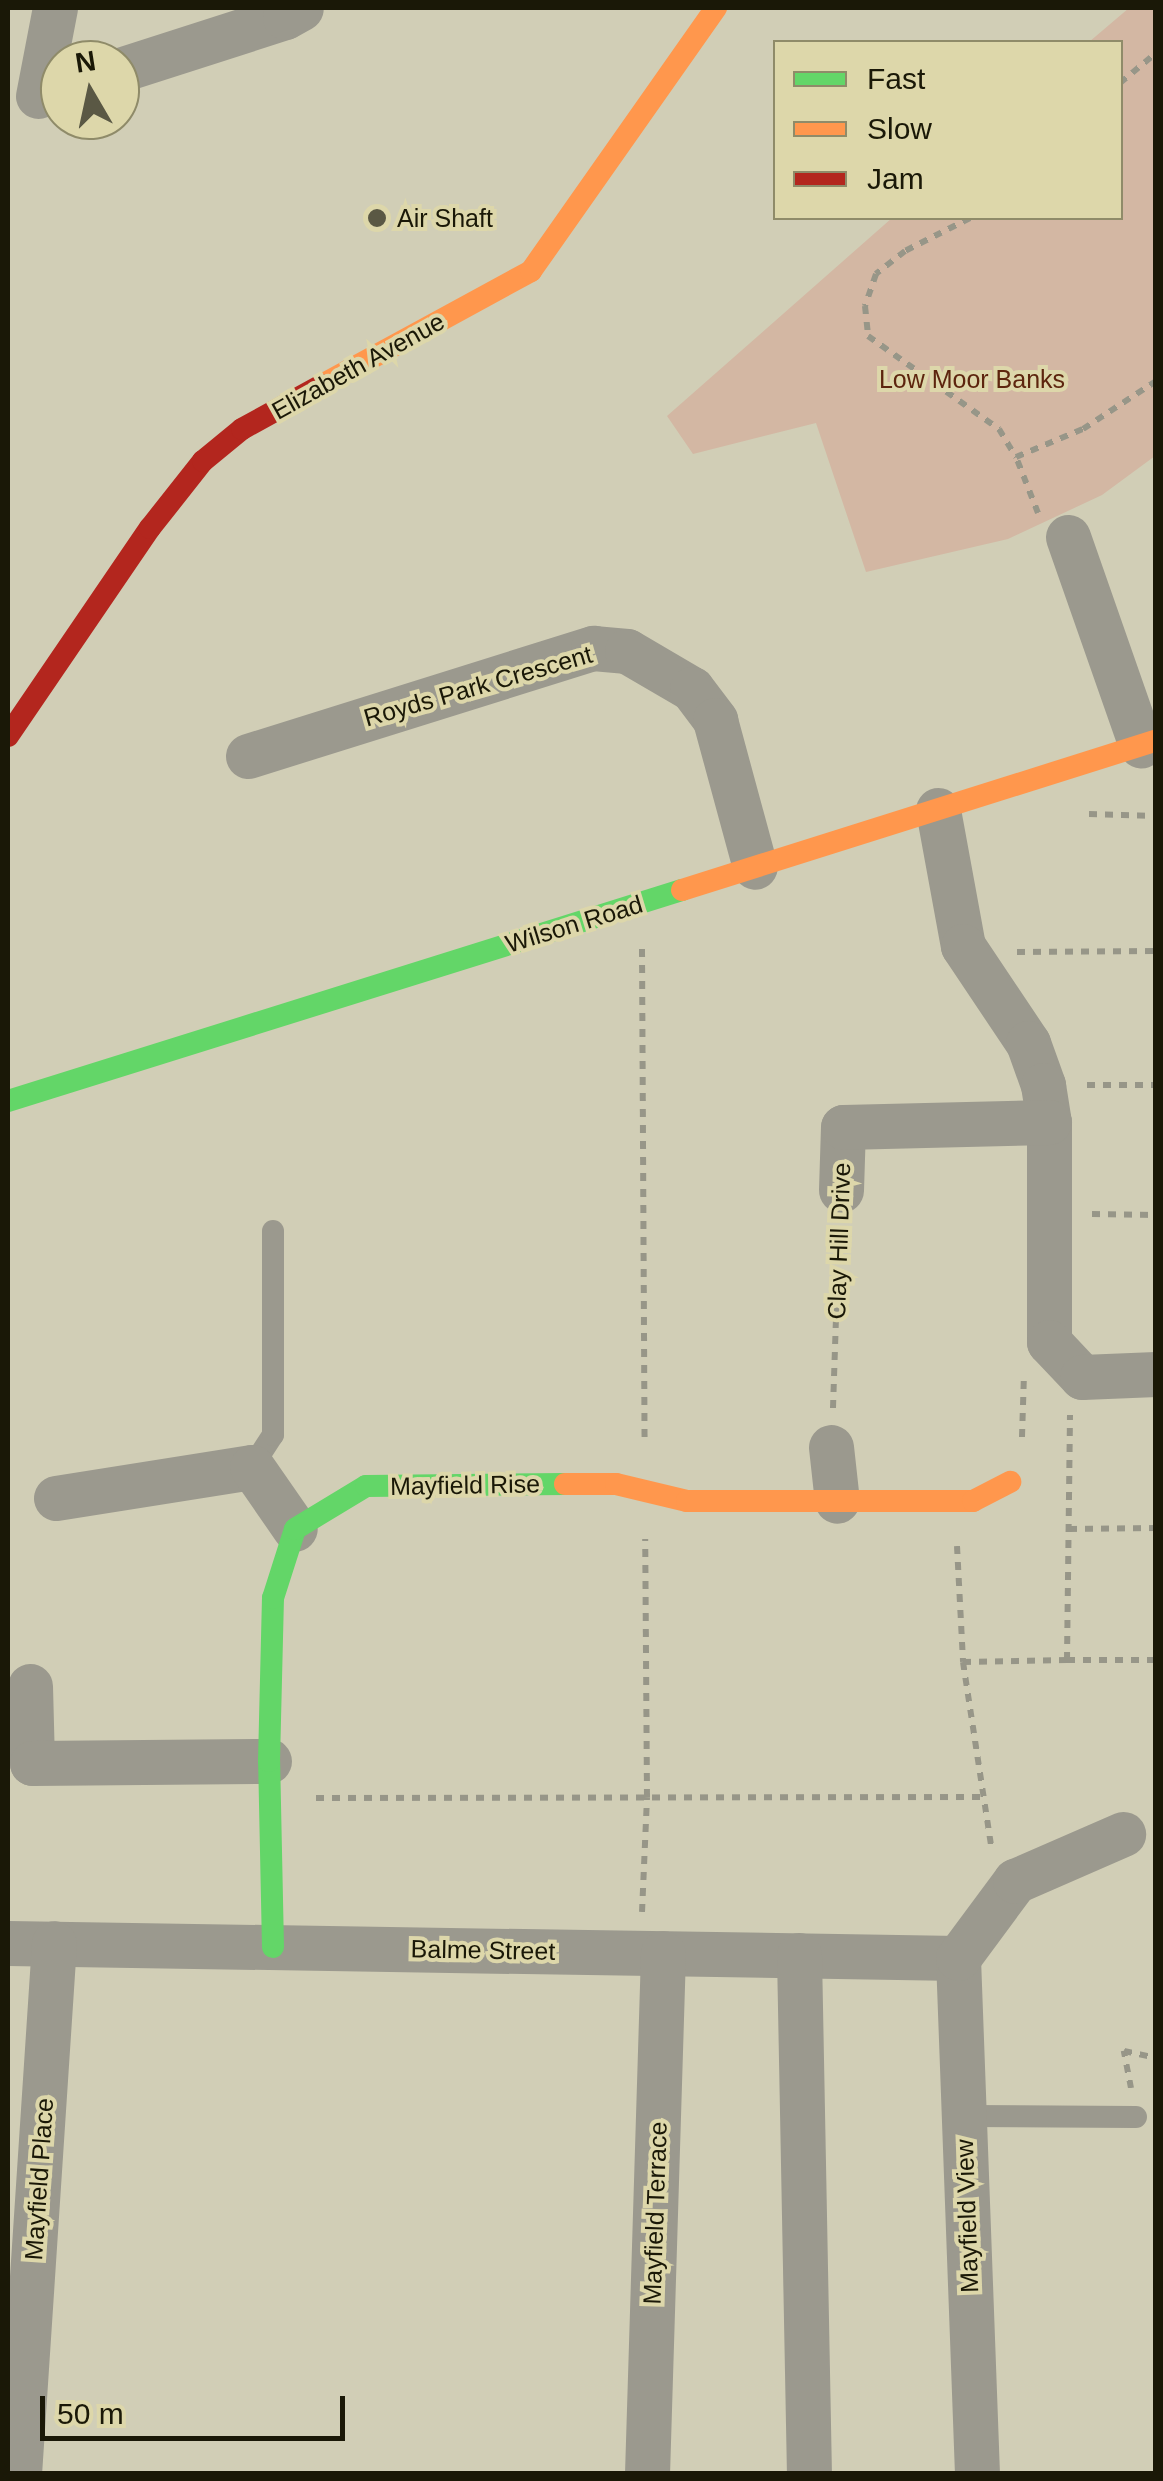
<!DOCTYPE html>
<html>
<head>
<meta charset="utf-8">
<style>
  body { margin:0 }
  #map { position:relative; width:1163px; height:2481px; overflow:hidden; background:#d1ceb6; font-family:Helvetica,sans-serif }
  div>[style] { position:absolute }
  .green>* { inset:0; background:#d3b7a3 }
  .path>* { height:6px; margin-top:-3px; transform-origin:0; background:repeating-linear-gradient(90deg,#979688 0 8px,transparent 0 16px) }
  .lane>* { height:22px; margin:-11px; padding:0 11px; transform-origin:11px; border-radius:11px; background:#9b998e }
  .street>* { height:45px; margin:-22.5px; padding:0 22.5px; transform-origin:22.5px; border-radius:22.5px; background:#9b998e }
  .fast>* { height:22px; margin:-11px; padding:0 11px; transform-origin:11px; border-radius:11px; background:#63d668 }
  .slow>* { height:22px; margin:-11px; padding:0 11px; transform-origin:11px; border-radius:11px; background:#ff974d }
  .jam>* { height:22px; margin:-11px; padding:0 11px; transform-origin:11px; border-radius:11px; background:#b3261e }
  .dots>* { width:28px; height:28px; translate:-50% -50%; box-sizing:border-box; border:5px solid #ddd7aa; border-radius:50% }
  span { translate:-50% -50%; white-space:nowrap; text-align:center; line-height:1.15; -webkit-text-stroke:8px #ddd7aa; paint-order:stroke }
  .poi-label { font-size:25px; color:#1a1807 }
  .left { translate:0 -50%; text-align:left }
  .street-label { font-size:25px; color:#1a1807 }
  .park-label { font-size:25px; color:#5d250e }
  .frame { position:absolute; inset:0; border:10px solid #1a1807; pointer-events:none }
  .legend { position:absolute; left:773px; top:40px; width:350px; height:180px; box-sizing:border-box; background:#ddd7aa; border:2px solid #8f8b69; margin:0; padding:12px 18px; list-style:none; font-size:30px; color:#1a1807 }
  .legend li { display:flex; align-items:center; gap:20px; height:50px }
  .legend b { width:50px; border:2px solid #8f8b69 }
  .north { position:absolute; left:40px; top:40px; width:100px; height:100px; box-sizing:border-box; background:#ddd7aa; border:2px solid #8f8b69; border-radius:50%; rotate:351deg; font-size:28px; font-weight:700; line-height:40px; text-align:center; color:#1a1807 }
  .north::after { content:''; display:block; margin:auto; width:35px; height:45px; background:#5a5844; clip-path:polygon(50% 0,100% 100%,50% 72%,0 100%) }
  .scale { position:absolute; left:40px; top:2396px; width:305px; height:45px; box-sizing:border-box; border:5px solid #1a1807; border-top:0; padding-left:12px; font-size:30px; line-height:35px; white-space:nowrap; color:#1a1807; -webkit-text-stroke:8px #ddd7aa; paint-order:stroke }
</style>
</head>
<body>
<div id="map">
  <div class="green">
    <i style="clip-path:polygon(1129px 8px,1155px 8px,1155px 456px,1102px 495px,1008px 539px,866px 572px,816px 423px,693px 454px,667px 416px,892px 218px,1120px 218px,1120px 42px,1089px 42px)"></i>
  </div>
  <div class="path">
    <i style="left:1120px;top:83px;width:47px;rotate:-39.8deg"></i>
    <i style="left:970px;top:218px;width:73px;rotate:153.1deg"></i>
    <i style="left:905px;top:251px;width:37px;rotate:142deg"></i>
    <i style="left:876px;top:274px;width:34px;rotate:109deg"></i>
    <i style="left:865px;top:306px;width:30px;rotate:84deg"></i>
    <i style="left:868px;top:336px;width:161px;rotate:35.4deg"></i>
    <i style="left:999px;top:429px;width:33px;rotate:59deg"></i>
    <i style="left:1038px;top:513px;width:60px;rotate:-111.4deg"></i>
    <i style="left:1016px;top:457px;width:73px;rotate:-22.7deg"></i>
    <i style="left:1083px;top:429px;width:87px;rotate:-33.3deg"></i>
    <i style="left:1089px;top:814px;width:67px;rotate:1.7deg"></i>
    <i style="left:642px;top:949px;width:493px;rotate:89.7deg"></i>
    <i style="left:1017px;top:952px;width:139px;rotate:-0.4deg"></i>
    <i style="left:1087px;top:1085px;width:69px"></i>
    <i style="left:1092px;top:1214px;width:64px;rotate:0.9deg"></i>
    <i style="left:833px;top:1408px;width:177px;rotate:-88.1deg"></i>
    <i style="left:1022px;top:1437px;width:62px;rotate:-88.2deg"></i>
    <i style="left:1069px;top:1529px;width:87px;rotate:-0.7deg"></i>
    <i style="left:957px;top:1546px;width:116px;rotate:87deg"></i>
    <i style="left:963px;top:1662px;width:186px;rotate:81.3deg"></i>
    <i style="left:1067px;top:1660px;width:89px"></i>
    <i style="left:963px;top:1662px;width:104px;rotate:-1.1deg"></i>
    <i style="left:1067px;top:1660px;width:245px;rotate:-89.3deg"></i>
    <i style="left:316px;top:1798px;width:669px;rotate:-0.09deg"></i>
    <i style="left:642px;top:1912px;width:115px;rotate:-87.5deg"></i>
    <i style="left:647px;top:1797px;width:258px;rotate:-90.4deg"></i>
    <i style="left:1131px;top:2088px;width:38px;rotate:-101deg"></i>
    <i style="left:1124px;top:2051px;width:33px;rotate:12deg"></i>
  </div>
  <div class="lane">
    <i style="left:252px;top:1467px;width:38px;rotate:-57deg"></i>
    <i style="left:273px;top:1435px;width:204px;rotate:-90deg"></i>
    <i style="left:964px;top:2116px;width:172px;rotate:0.3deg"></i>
  </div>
  <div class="street">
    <i style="left:120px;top:70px;width:173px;rotate:-17.8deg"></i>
    <i style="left:285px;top:17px;width:18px;rotate:-29deg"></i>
    <i style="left:38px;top:96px;width:90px;rotate:-79.1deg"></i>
    <i style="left:1068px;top:537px;width:221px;rotate:70.7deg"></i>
    <i style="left:248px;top:756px;width:362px;rotate:-17.4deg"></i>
    <i style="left:593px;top:648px;width:34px;rotate:5deg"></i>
    <i style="left:627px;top:651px;width:75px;rotate:30.3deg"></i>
    <i style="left:692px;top:689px;width:39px;rotate:53deg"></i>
    <i style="left:715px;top:720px;width:152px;rotate:74.8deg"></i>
    <i style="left:938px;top:810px;width:138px;rotate:79.6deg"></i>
    <i style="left:963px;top:946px;width:117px;rotate:56.2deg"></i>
    <i style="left:1028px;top:1043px;width:45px;rotate:70.3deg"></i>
    <i style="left:1043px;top:1085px;width:37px;rotate:81deg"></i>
    <i style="left:1049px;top:1122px;width:220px;rotate:90deg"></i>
    <i style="left:1049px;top:1342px;width:48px;rotate:46.7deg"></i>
    <i style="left:1082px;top:1377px;width:74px;rotate:-2.3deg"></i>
    <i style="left:841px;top:1190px;width:63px;rotate:-88.2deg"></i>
    <i style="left:843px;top:1127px;width:206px;rotate:-1.4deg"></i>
    <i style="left:831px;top:1447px;width:54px;rotate:83.7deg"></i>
    <i style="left:56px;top:1498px;width:198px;rotate:-9deg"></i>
    <i style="left:252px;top:1467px;width:75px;rotate:55.3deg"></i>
    <i style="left:30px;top:1686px;width:77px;rotate:88.5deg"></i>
    <i style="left:32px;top:1763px;width:237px;rotate:-0.5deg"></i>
    <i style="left:8px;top:1943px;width:950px;rotate:0.9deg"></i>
    <i style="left:799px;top:1955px;width:519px;rotate:88.9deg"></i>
    <i style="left:958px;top:1958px;width:516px;rotate:87.89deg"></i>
    <i style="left:958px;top:1958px;width:96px;rotate:-53.5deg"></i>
    <i style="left:1015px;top:1881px;width:118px;rotate:-23.5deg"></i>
    <i style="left:19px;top:2474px;width:532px;rotate:-86.23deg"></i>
    <i style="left:647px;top:2474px;width:521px;rotate:-88.24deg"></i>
  </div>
  <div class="fast">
    <i style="left:8px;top:1101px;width:706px;rotate:-17.38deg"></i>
    <i style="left:273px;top:1947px;width:186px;rotate:-91.2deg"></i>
    <i style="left:269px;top:1761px;width:163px;rotate:-88.6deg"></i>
    <i style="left:273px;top:1598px;width:72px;rotate:-72.3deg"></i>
    <i style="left:295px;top:1529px;width:83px;rotate:-31.2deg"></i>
    <i style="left:366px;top:1486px;width:199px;rotate:-0.6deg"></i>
  </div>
  <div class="slow">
    <i style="left:322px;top:385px;width:238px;rotate:-28.6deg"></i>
    <i style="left:531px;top:271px;width:322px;rotate:-54.9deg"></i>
    <i style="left:682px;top:890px;width:497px;rotate:-17.5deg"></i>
    <i style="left:565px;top:1484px;width:51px"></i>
    <i style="left:616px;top:1484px;width:73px;rotate:13.5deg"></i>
    <i style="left:687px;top:1501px;width:286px"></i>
    <i style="left:973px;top:1501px;width:42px;rotate:-27.2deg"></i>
  </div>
  <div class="jam">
    <i style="left:8px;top:736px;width:252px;rotate:-55.7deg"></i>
    <i style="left:150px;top:528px;width:85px;rotate:-51.7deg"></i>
    <i style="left:203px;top:461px;width:50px;rotate:-39.4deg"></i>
    <i style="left:242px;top:429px;width:91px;rotate:-28.8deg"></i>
  </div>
  <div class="dots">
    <i style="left:377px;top:218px;background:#5a5844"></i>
  </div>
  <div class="poi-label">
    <span class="left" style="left:397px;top:218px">Air Shaft</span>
  </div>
  <div class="street-label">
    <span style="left:358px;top:366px;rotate:-29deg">Elizabeth Avenue</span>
    <span style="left:478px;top:686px;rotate:-16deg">Royds Park Crescent</span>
    <span style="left:574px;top:924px;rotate:-17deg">Wilson Road</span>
    <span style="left:839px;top:1241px;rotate:-88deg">Clay Hill Drive</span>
    <span style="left:465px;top:1485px;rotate:-1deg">Mayfield Rise</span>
    <span style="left:483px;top:1950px;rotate:1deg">Balme Street</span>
    <span style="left:39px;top:2179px;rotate:-86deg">Mayfield Place</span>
    <span style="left:655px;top:2213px;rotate:-88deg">Mayfield Terrace</span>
    <span style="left:967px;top:2216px;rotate:-92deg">Mayfield View</span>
  </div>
  <div class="park-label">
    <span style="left:972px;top:379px">Low Moor Banks</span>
  </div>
  <div class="frame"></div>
  <ul class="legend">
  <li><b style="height:12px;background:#63d668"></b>Fast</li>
  <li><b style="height:12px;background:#ff974d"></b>Slow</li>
  <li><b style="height:12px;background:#b3261e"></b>Jam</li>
  </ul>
  <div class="north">N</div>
  <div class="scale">50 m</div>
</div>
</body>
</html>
